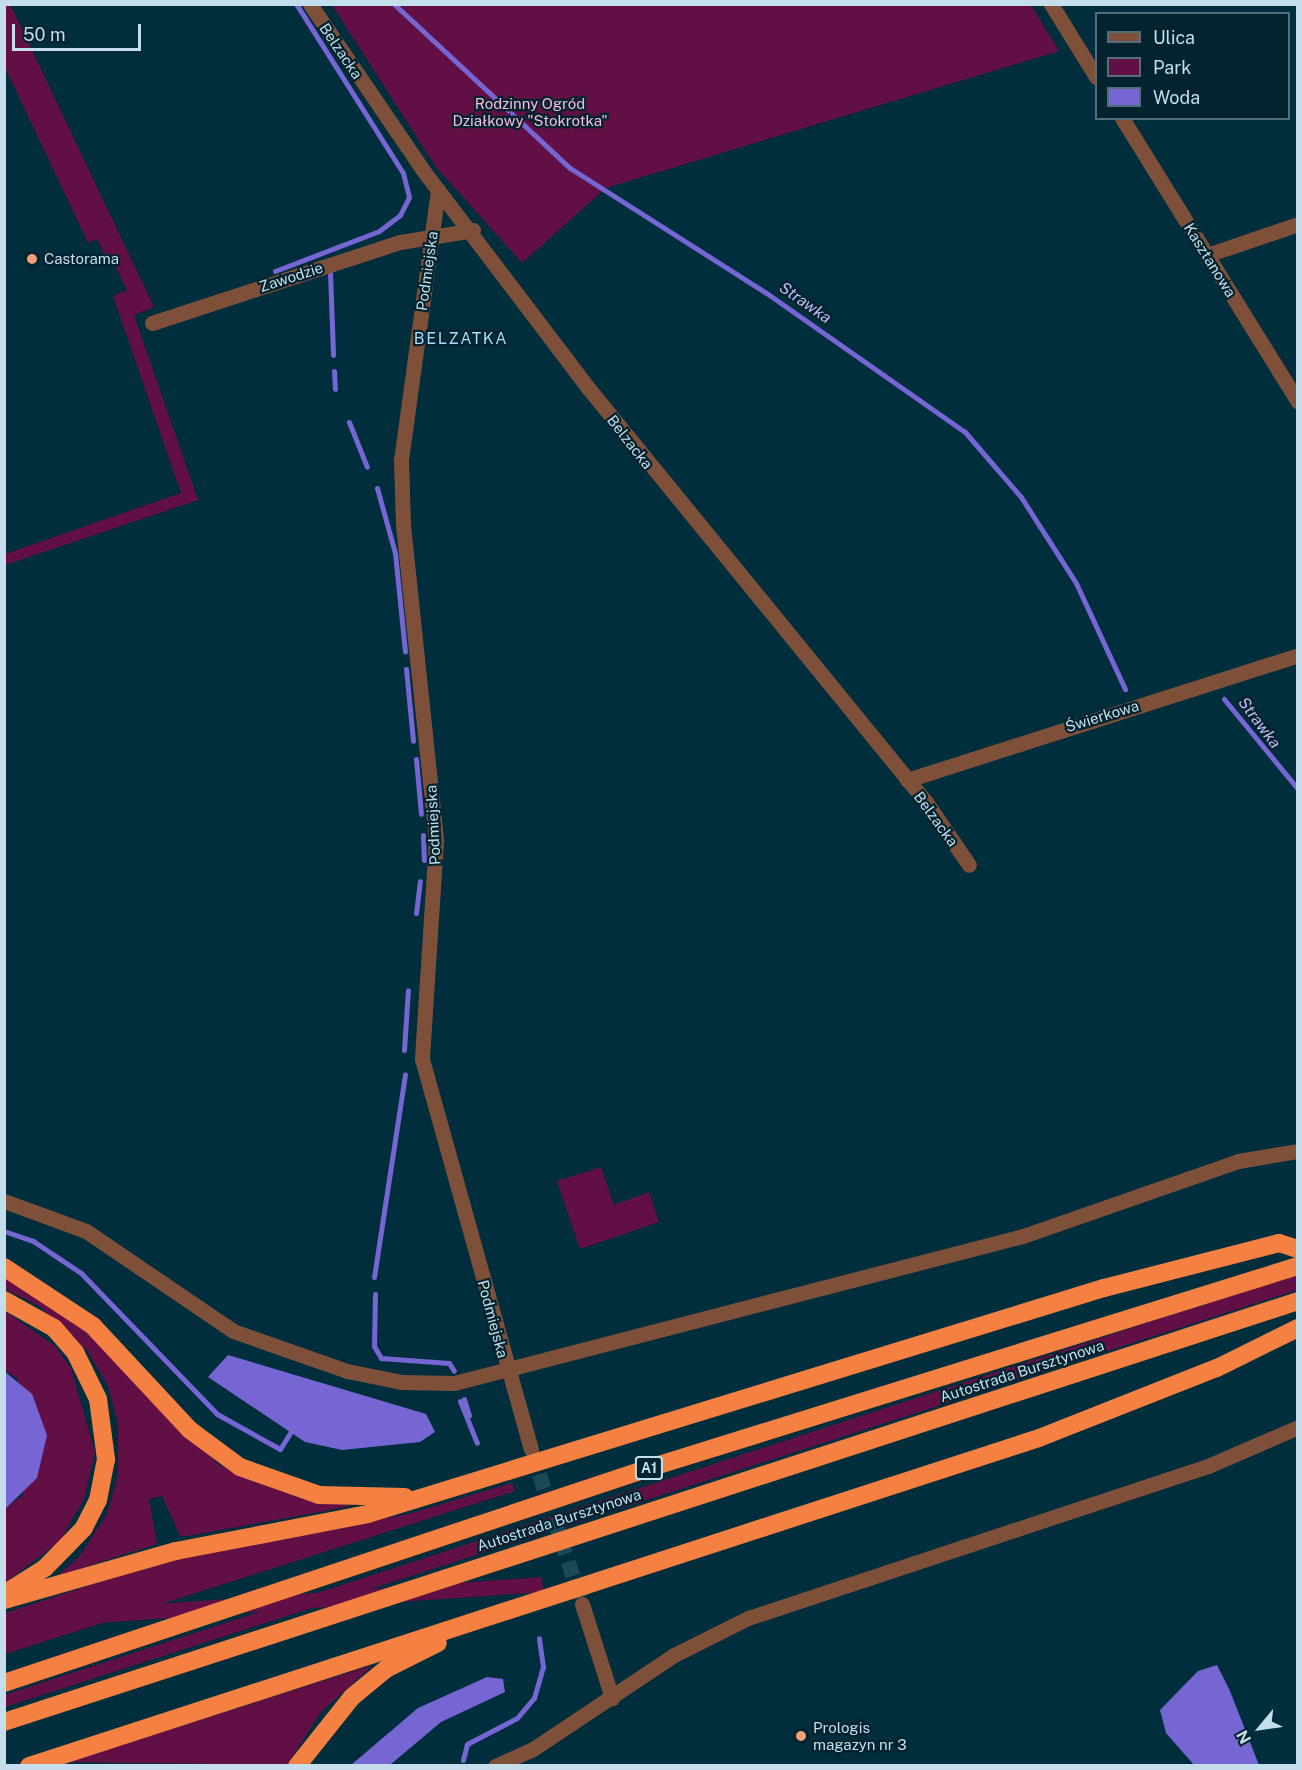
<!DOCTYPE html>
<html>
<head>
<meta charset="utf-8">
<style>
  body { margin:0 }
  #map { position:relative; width:1302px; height:1770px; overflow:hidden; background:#002e3d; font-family:"Public Sans",sans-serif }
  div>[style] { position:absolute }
  .green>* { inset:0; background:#610f44; transform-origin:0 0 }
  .water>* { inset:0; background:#7566d3 }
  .stream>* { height:5px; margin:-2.5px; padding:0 2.5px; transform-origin:2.5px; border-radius:2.5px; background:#7566d3 }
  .minor-tunnel>* { height:15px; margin-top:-7.5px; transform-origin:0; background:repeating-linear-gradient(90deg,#1d4957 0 15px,transparent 0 23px) }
  .minor>* { height:15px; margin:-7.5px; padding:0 7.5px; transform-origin:7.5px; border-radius:7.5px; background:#7f5039 }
  .highway>* { height:18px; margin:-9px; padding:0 9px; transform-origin:9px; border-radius:9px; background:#f48041 }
  .dots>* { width:16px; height:16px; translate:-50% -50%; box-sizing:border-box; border:3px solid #05232e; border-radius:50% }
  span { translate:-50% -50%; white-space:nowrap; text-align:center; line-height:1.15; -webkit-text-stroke:4.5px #05232e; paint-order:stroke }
  .shield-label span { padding:2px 4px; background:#05232e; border:2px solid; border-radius:4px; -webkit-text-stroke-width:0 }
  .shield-label { font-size:14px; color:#c4dfeb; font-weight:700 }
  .street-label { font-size:15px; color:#c4dfeb }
  .park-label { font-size:15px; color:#f7bcda }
  .poi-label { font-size:15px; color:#c4dfeb }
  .left { translate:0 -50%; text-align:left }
  .water-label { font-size:16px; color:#bebbf2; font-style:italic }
  .neighbourhood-label { font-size:16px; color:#a6def7; letter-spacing:1.5px }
  .frame { position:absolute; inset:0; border:6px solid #c4dfeb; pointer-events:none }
  .legend { position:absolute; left:1095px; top:12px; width:195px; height:108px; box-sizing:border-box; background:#05232e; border:2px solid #516e7a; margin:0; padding:8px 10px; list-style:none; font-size:18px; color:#c4dfeb }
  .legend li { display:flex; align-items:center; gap:12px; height:30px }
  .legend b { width:30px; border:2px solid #516e7a }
  .north { position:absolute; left:1230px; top:1698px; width:60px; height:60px; -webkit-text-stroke:4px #05232e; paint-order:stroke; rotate:241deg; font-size:16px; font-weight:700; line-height:24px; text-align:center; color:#c4dfeb }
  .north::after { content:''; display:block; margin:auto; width:21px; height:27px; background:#c4dfeb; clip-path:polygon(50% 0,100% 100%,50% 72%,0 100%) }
  .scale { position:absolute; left:12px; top:24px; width:129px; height:27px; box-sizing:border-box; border:3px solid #c4dfeb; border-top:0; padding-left:8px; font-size:18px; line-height:21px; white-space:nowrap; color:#c4dfeb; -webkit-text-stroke:4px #05232e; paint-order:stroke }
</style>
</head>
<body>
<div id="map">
  <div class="green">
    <i style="clip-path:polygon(10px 4px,154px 307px,134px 315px,198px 500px,5px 565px,5px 554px,181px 493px,113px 296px,127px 290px,109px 253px,105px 255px,97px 239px,88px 243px,5px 67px,5px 5px)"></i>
    <i style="clip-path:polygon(332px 5px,1031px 5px,1059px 51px,606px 188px,522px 263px,436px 167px)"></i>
    <i style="clip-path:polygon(601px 1167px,614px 1205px,649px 1192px,659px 1222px,580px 1249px,557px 1181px)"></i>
    <i style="clip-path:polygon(1297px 1274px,1297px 1290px,5px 1707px,4px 1695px)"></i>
    <i style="clip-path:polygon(4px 1276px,79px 1324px,219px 1465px,294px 1496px,352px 1506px,188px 1536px,180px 1536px,162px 1496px,149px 1499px,157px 1544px,57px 1576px,79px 1557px,107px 1514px,118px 1475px,118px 1424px,108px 1386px,87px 1350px,39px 1306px,5px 1289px)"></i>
    <i style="clip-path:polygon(5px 1311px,55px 1346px,71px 1368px,95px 1452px,84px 1499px,60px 1541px,5px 1583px,4px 1509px,23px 1495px,17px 1378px,5px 1371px)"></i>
    <i style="clip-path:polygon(512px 1483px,515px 1491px,5px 1654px,5px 1613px,173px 1558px,408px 1514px)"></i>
    <i style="left:542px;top:1577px;width:15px;height:564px;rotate:86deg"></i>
    <i style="clip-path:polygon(373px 1665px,321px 1712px,287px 1765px,68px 1762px)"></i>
  </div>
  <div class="water">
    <i style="clip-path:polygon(228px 1355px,426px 1414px,435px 1432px,420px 1442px,342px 1450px,305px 1442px,208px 1377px)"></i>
    <i style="clip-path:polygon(4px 1371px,32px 1394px,47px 1435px,37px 1478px,5px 1509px)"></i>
    <i style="clip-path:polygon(1217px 1665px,1230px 1691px,1259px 1765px,1194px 1765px,1166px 1733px,1160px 1710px,1198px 1671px)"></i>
    <i style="clip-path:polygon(487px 1677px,503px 1679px,505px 1692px,441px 1722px,390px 1765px,351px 1765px,418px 1708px)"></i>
  </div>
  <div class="stream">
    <i style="left:394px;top:4px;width:241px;rotate:43deg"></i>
    <i style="left:570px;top:168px;width:231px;rotate:32.5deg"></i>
    <i style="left:765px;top:292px;width:244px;rotate:35deg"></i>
    <i style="left:965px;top:432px;width:86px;rotate:49.3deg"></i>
    <i style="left:1021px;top:497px;width:102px;rotate:57.4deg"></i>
    <i style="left:1076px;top:583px;width:117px;rotate:65.2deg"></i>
    <i style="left:275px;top:271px;width:111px;rotate:-21deg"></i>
    <i style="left:379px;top:231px;width:26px;rotate:-37deg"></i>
    <i style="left:400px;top:215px;width:20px;rotate:-63deg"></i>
    <i style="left:409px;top:197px;width:25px;rotate:-104deg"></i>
    <i style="left:403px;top:173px;width:200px;rotate:-122.3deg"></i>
    <i style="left:330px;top:272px;width:83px;rotate:87.9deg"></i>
    <i style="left:334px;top:371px;width:18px;rotate:87deg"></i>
    <i style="left:349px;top:422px;width:48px;rotate:68.2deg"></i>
    <i style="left:377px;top:488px;width:67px;rotate:74.5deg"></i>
    <i style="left:395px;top:553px;width:99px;rotate:84.2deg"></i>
    <i style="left:406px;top:669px;width:72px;rotate:84.4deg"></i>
    <i style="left:1224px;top:699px;width:117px;rotate:50.6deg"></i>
    <i style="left:416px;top:759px;width:55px;rotate:84.8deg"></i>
    <i style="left:423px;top:835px;width:25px;rotate:88deg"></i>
    <i style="left:416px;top:913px;width:32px;rotate:-83deg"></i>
    <i style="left:404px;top:1050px;width:60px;rotate:-86.2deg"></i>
    <i style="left:4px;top:1231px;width:31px;rotate:19deg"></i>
    <i style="left:33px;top:1241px;width:58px;rotate:33.7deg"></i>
    <i style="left:81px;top:1273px;width:196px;rotate:46deg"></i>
    <i style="left:217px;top:1414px;width:72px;rotate:29.1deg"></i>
    <i style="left:280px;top:1449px;width:19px;rotate:-58deg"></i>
    <i style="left:374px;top:1277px;width:205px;rotate:-81.3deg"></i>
    <i style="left:375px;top:1294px;width:52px;rotate:91.1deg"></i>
    <i style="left:374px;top:1346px;width:14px;rotate:60deg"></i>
    <i style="left:381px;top:1358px;width:68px;rotate:4.2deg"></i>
    <i style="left:449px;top:1363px;width:9px;rotate:58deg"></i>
    <i style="left:464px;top:1399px;width:17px;rotate:73deg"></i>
    <i style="left:460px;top:1401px;width:45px;rotate:68deg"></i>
    <i style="left:463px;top:1760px;width:16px;rotate:-76deg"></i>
    <i style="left:467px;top:1744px;width:56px;rotate:-27.5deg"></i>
    <i style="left:517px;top:1718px;width:26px;rotate:-50deg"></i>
    <i style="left:534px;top:1698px;width:32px;rotate:-74deg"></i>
    <i style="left:543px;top:1667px;width:29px;rotate:-98deg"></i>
  </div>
  <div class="minor-tunnel">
    <i style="left:532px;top:1452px;width:153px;rotate:71.7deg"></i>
  </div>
  <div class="minor">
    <i style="left:310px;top:4px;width:199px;rotate:55.8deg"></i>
    <i style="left:422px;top:169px;width:276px;rotate:52.8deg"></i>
    <i style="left:589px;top:389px;width:533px;rotate:50.79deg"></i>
    <i style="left:926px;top:802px;width:76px;rotate:55.7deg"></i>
    <i style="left:1051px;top:4px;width:86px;rotate:58.3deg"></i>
    <i style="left:1122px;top:118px;width:334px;rotate:58.2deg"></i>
    <i style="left:438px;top:190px;width:273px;rotate:97.8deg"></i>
    <i style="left:401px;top:460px;width:65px;rotate:88.2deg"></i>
    <i style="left:403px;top:525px;width:318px;rotate:84deg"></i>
    <i style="left:436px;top:841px;width:218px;rotate:93.7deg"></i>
    <i style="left:422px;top:1059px;width:405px;rotate:74.4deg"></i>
    <i style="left:1207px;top:255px;width:96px;rotate:-18.8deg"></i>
    <i style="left:152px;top:323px;width:261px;rotate:-18.1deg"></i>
    <i style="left:400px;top:242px;width:74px;rotate:-9.3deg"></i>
    <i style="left:907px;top:780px;width:410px;rotate:-17.7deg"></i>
    <i style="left:4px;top:1201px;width:87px;rotate:20.1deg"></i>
    <i style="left:86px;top:1231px;width:178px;rotate:34.2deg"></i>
    <i style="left:233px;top:1331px;width:121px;rotate:19.3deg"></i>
    <i style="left:347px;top:1371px;width:55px;rotate:11.5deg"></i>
    <i style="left:401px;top:1382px;width:53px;rotate:1.1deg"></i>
    <i style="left:454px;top:1383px;width:588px;rotate:-14.49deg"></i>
    <i style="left:1023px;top:1236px;width:228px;rotate:-19.2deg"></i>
    <i style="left:1238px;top:1161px;width:61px;rotate:-9.5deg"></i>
    <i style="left:582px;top:1604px;width:99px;rotate:72.3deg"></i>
    <i style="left:495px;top:1766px;width:42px;rotate:-24.1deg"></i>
    <i style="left:533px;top:1749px;width:169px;rotate:-33.7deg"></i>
    <i style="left:674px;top:1655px;width:83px;rotate:-26.6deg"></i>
    <i style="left:748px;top:1618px;width:484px;rotate:-18.3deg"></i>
    <i style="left:1208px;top:1466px;width:98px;rotate:-23.4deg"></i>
  </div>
  <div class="highway">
    <i style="left:4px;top:1267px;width:107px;rotate:33.5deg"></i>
    <i style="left:93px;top:1326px;width:142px;rotate:47deg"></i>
    <i style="left:190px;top:1430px;width:62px;rotate:36.5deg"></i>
    <i style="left:240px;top:1467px;width:84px;rotate:19.5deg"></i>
    <i style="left:319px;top:1495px;width:86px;rotate:1.3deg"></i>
    <i style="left:4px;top:1300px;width:57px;rotate:29.2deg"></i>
    <i style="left:54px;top:1328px;width:32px;rotate:49deg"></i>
    <i style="left:75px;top:1352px;width:52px;rotate:63.9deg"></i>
    <i style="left:98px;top:1399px;width:61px;rotate:82.4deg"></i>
    <i style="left:106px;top:1459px;width:42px;rotate:101deg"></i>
    <i style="left:98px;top:1500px;width:31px;rotate:117deg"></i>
    <i style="left:84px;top:1528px;width:56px;rotate:134.3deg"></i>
    <i style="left:45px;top:1568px;width:45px;rotate:147.7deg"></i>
    <i style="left:4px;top:1600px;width:179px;rotate:-15.9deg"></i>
    <i style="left:176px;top:1551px;width:196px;rotate:-10.9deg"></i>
    <i style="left:368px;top:1514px;width:770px;rotate:-17.07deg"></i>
    <i style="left:1104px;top:1288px;width:181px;rotate:-14.4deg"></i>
    <i style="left:1279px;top:1243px;width:20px;rotate:18deg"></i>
    <i style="left:4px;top:1683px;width:680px;rotate:-18.43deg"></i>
    <i style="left:649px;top:1468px;width:680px;rotate:-17.29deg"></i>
    <i style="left:4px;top:1722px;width:1361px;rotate:-18.02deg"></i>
    <i style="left:29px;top:1766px;width:1062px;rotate:-17.99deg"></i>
    <i style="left:1039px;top:1438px;width:191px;rotate:-21.5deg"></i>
    <i style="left:1217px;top:1368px;width:90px;rotate:-26.3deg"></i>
    <i style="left:297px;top:1766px;width:88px;rotate:-51.4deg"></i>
    <i style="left:352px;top:1697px;width:44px;rotate:-39.5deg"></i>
    <i style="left:386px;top:1669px;width:58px;rotate:-26.6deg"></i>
  </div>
  <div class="dots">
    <i style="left:32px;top:259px;background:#f1a27b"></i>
    <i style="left:801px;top:1736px;background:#f1a27b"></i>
  </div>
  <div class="shield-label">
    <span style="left:649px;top:1468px">A1</span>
  </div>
  <div class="street-label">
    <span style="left:341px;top:51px;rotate:56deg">Belzacka</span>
    <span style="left:1210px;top:260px;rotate:58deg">Kasztanowa</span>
    <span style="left:427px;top:271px;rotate:-82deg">Podmiejska</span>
    <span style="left:291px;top:277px;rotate:-18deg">Zawodzie</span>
    <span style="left:630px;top:442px;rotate:52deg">Belzacka</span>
    <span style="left:1102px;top:716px;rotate:-17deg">Świerkowa</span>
    <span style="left:936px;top:819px;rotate:54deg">Belzacka</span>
    <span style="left:433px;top:825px;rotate:-93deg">Podmiejska</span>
    <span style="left:493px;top:1319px;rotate:75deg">Podmiejska</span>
    <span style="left:1022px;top:1371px;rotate:-18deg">Autostrada Bursztynowa</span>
    <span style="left:559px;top:1520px;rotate:-18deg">Autostrada Bursztynowa</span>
  </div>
  <div class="park-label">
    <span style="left:530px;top:112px">Rodzinny Ogród<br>Działkowy "Stokrotka"</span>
  </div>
  <div class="poi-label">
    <span class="left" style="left:44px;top:259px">Castorama</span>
    <span class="left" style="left:813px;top:1736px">Prologis<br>magazyn nr 3</span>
  </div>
  <div class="water-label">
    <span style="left:805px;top:303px;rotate:35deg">Strawka</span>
    <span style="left:1259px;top:723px;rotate:53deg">Strawka</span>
  </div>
  <div class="neighbourhood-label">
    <span style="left:461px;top:339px">BELZATKA</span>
  </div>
  <div class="frame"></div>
  <ul class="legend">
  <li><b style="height:8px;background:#7f5039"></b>Ulica</li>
  <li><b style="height:16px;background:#610f44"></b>Park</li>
  <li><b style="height:16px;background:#7566d3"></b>Woda</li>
  </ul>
  <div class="north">N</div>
  <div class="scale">50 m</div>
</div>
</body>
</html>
